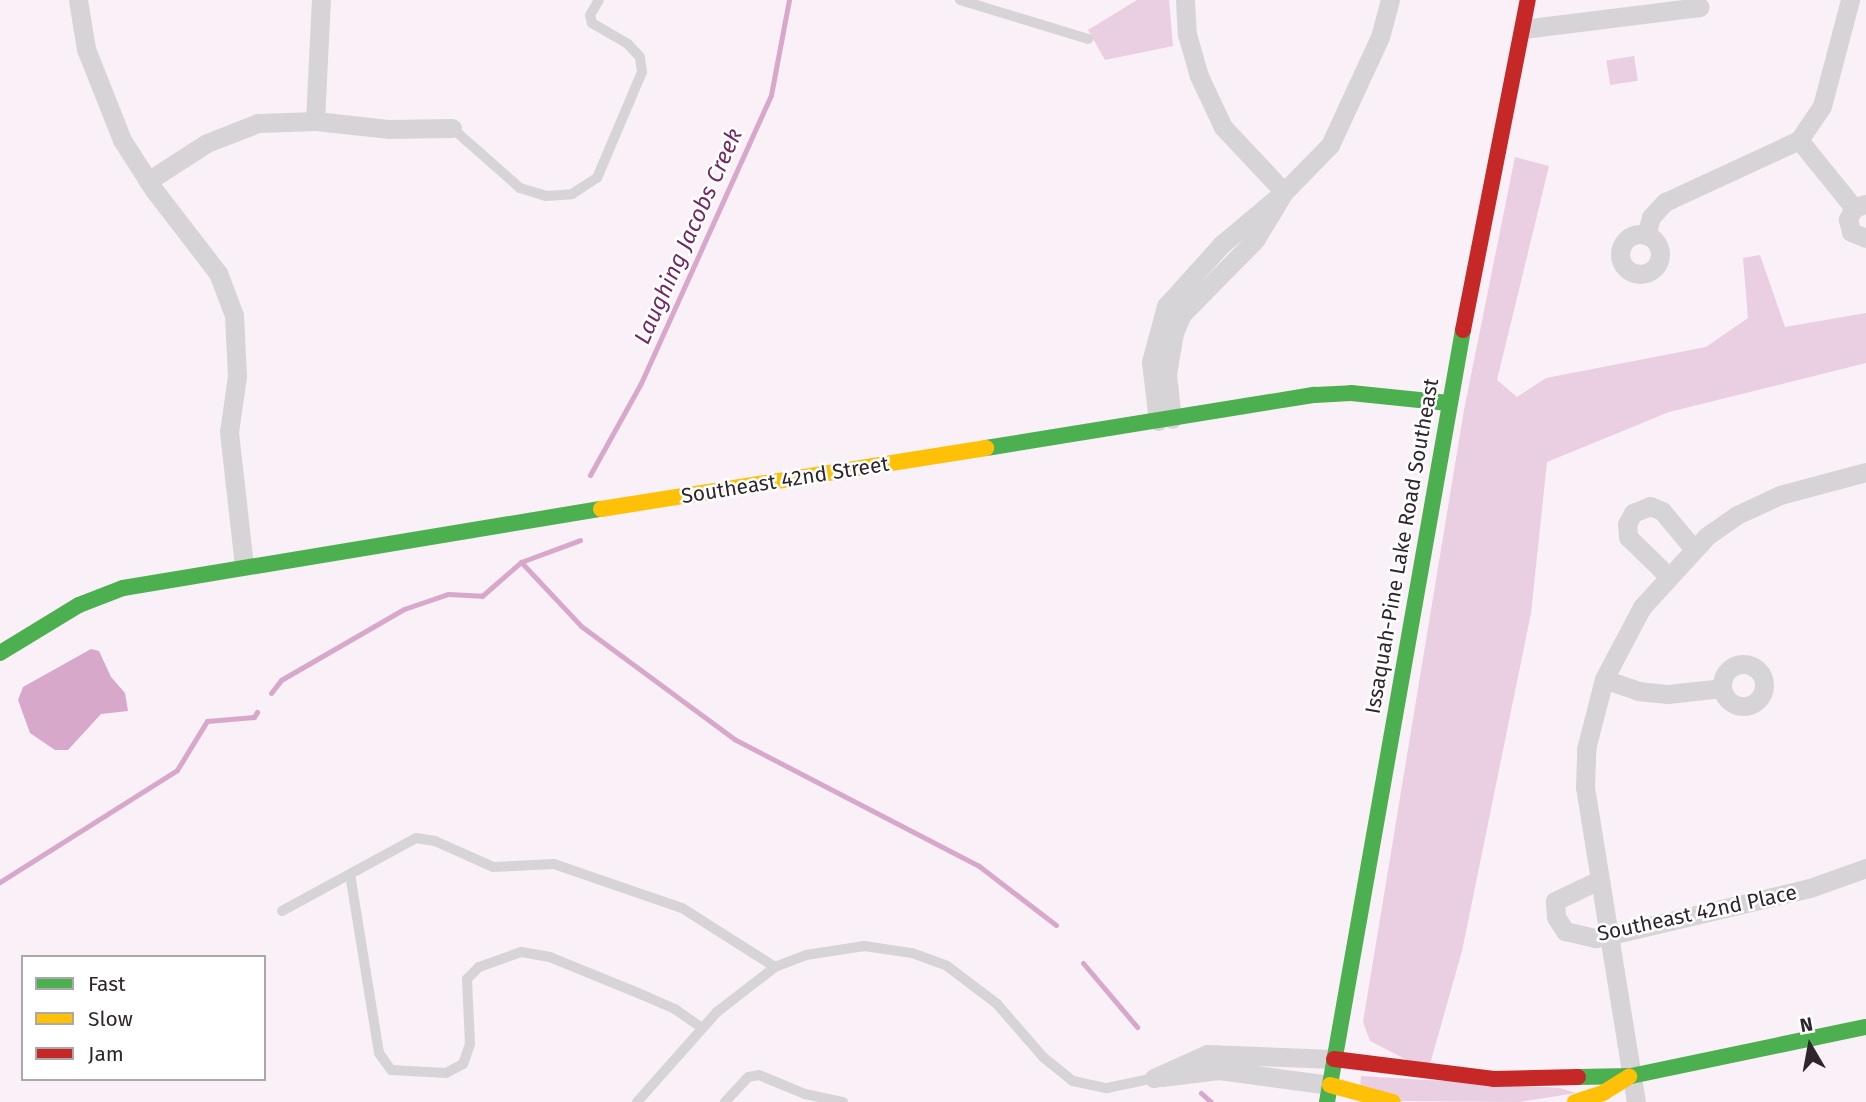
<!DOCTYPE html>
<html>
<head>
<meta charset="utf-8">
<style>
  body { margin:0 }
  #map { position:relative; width:1866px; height:1102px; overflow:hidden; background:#faf0f7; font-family:"Fira Sans",sans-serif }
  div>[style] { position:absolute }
  .green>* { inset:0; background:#eacee1; transform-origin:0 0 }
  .water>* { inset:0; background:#d7a8ca }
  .stream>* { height:5px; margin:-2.5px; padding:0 2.5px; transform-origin:2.5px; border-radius:2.5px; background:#d7a8ca }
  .lane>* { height:10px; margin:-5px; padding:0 5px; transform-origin:5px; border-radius:5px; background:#d6d4d6 }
  .street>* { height:19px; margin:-9.5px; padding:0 9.5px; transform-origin:9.5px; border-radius:9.5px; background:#d6d4d6 }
  .street>.ring { margin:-9.5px; padding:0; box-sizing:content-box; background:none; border:19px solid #d6d4d6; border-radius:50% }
  .fast>* { height:16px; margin:-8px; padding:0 8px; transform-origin:8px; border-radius:8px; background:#4caf50 }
  .slow>* { height:16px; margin:-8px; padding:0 8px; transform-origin:8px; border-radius:8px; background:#ffc107 }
  .jam>* { height:16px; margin:-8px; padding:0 8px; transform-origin:8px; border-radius:8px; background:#c62828 }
  span { translate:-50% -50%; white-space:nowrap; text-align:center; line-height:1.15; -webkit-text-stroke:5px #fff; paint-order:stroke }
  .street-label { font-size:21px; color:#2e262c }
  .water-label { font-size:23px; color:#732963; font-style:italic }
  .legend { position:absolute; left:21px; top:955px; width:245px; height:126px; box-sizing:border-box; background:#fff; border:2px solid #aba8ab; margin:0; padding:9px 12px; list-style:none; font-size:21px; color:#2e262c }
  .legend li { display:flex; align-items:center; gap:14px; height:35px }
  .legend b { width:35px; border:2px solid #aba8ab }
  .north { position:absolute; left:1775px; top:1011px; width:70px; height:70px; -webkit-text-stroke:5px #fff; paint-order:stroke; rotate:350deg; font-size:19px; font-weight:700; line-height:28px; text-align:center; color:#2e262c }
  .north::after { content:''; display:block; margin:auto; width:24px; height:32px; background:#2e262c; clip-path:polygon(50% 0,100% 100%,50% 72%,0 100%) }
</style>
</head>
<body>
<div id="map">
  <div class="green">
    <i style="clip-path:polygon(1137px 0,1169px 0,1173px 46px,1105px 60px,1088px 30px)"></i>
    <i style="left:1634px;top:56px;width:25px;height:28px;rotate:81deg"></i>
    <i style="clip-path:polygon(1515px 157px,1549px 166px,1497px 380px,1517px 397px,1546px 378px,1706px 347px,1748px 318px,1743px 258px,1760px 255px,1785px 327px,1866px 313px,1866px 363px,1669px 412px,1547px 462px,1531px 613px,1462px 951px,1428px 1071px,1370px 1041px,1363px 1022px,1464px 410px)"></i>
    <i style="clip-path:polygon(1361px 1076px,1560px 1088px,1576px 1093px,1519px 1102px,1399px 1101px,1360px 1089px)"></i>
  </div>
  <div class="water">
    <i style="clip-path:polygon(91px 649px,99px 651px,111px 677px,125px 693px,128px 711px,101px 714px,68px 750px,55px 750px,30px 733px,18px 700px,23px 687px)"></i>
  </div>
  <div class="stream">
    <i style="left:590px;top:475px;width:105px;rotate:-61deg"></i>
    <i style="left:641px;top:383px;width:316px;rotate:-65.7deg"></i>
    <i style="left:771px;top:95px;width:97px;rotate:-79.3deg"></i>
    <i style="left:521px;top:562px;width:88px;rotate:46.8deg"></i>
    <i style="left:581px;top:626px;width:190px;rotate:36.4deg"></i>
    <i style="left:734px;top:739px;width:276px;rotate:27.4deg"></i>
    <i style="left:979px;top:866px;width:97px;rotate:37.5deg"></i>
    <i style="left:271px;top:693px;width:16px;rotate:-52deg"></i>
    <i style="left:281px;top:680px;width:142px;rotate:-30deg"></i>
    <i style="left:404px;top:609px;width:46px;rotate:-18.8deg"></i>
    <i style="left:448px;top:594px;width:34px;rotate:3deg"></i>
    <i style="left:482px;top:596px;width:52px;rotate:-41.1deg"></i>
    <i style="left:521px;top:562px;width:63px;rotate:-20.4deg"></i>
    <i style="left:0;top:882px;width:209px;rotate:-32.3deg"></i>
    <i style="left:177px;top:770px;width:57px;rotate:-58.5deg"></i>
    <i style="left:207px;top:721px;width:47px;rotate:-4.9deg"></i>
    <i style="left:254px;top:717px;width:6px;rotate:-59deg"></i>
    <i style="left:1083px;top:963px;width:84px;rotate:49.8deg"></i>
    <i style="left:1201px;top:1093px;width:13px;rotate:42deg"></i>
  </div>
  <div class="lane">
    <i style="left:960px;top:0;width:134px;rotate:16.9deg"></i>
    <i style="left:452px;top:128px;width:91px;rotate:41.4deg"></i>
    <i style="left:520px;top:188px;width:27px;rotate:17deg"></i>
    <i style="left:546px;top:196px;width:26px;rotate:-4deg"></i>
    <i style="left:572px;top:194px;width:30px;rotate:-33deg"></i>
    <i style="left:597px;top:178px;width:115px;rotate:-67deg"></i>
    <i style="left:642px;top:72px;width:15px;rotate:-98deg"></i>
    <i style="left:640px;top:57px;width:18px;rotate:-133deg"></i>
    <i style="left:628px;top:44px;width:42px;rotate:-149.7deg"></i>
    <i style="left:592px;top:23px;width:8px;rotate:-104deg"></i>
    <i style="left:590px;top:15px;width:17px;rotate:-59deg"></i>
    <i style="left:282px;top:911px;width:77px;rotate:-28.6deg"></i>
    <i style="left:702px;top:1028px;width:33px;rotate:-145deg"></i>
    <i style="left:675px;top:1009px;width:40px;rotate:-156.6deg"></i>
    <i style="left:638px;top:993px;width:95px;rotate:-157.8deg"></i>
    <i style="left:550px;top:957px;width:29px;rotate:-170deg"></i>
    <i style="left:521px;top:952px;width:45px;rotate:160.3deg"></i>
    <i style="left:479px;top:967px;width:17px;rotate:135deg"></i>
    <i style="left:467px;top:979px;width:65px;rotate:87.4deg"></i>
    <i style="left:470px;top:1044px;width:21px;rotate:109deg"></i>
    <i style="left:463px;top:1064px;width:19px;rotate:152deg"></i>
    <i style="left:446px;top:1073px;width:55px;rotate:-176.9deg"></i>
    <i style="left:391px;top:1070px;width:21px;rotate:-125deg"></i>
    <i style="left:379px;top:1053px;width:181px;rotate:-99.2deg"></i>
    <i style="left:350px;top:874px;width:75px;rotate:-28.6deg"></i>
    <i style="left:416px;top:838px;width:19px;rotate:9deg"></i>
    <i style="left:435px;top:841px;width:64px;rotate:24.1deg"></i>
    <i style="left:493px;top:867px;width:61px;rotate:-2.8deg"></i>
    <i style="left:554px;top:864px;width:135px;rotate:19deg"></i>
    <i style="left:682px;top:908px;width:110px;rotate:32.4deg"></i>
    <i style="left:637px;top:1102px;width:120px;rotate:-48.4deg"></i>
    <i style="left:717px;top:1012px;width:73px;rotate:-37.8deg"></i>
    <i style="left:775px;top:967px;width:33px;rotate:-21deg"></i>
    <i style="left:806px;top:955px;width:59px;rotate:-8.8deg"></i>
    <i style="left:864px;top:946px;width:49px;rotate:8.3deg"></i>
    <i style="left:912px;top:953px;width:37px;rotate:20deg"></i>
    <i style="left:947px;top:966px;width:63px;rotate:37.2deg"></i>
    <i style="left:997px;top:1004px;width:70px;rotate:49deg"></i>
    <i style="left:1043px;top:1057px;width:38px;rotate:39deg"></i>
    <i style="left:1073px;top:1081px;width:35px;rotate:12deg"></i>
    <i style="left:1107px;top:1088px;width:48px;rotate:-12deg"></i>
    <i style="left:725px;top:1102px;width:34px;rotate:-47deg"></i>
    <i style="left:748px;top:1077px;width:11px;rotate:-10deg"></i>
    <i style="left:759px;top:1075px;width:50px;rotate:22.4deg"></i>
    <i style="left:805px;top:1094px;width:39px;rotate:12deg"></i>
  </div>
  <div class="street">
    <i style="left:78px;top:0;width:50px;rotate:80.7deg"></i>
    <i style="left:86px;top:49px;width:98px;rotate:68.4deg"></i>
    <i style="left:122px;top:140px;width:59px;rotate:57.4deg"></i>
    <i style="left:154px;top:190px;width:105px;rotate:52.4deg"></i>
    <i style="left:218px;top:273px;width:45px;rotate:69.1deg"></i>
    <i style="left:234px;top:315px;width:61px;rotate:87.2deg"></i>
    <i style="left:237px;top:376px;width:57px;rotate:98.1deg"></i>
    <i style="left:229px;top:432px;width:135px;rotate:83.6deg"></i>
    <i style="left:1185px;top:0;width:34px;rotate:87deg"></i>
    <i style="left:1187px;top:34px;width:44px;rotate:74.1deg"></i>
    <i style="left:1199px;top:76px;width:56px;rotate:64.8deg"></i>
    <i style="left:1223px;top:127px;width:89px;rotate:46.8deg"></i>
    <i style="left:1284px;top:192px;width:66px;rotate:-45.6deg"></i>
    <i style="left:1330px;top:145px;width:119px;rotate:-65.2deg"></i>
    <i style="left:1380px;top:37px;width:38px;rotate:-75deg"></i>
    <i style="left:1523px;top:29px;width:178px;rotate:-7.1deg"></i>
    <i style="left:315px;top:121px;width:121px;rotate:-87.2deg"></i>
    <i style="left:1799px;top:140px;width:87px;rotate:51deg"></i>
    <i style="left:148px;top:181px;width:70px;rotate:-32.8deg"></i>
    <i style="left:207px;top:143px;width:55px;rotate:-21.4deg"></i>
    <i style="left:258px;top:123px;width:58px;rotate:-2deg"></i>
    <i style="left:316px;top:121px;width:72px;rotate:6.3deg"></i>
    <i style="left:388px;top:129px;width:64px;rotate:-0.9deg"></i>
    <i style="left:1865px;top:204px;width:12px;rotate:160deg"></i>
    <i style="left:1854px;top:208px;width:13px;rotate:119deg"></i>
    <i style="left:1848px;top:219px;width:13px;rotate:77deg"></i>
    <i style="left:1851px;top:232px;width:16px;rotate:22deg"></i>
    <i class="ring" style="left:1620px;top:234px;width:21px;height:21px"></i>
    <i style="left:1646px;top:235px;width:19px;rotate:-74deg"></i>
    <i style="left:1651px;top:217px;width:21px;rotate:-47deg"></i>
    <i style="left:1665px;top:202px;width:148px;rotate:-24.8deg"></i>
    <i style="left:1799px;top:140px;width:41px;rotate:-55.9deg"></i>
    <i style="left:1822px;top:106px;width:110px;rotate:-75.2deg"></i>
    <i style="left:1158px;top:421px;width:59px;rotate:-96.8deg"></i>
    <i style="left:1151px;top:362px;width:58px;rotate:-75deg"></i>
    <i style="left:1166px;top:306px;width:84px;rotate:-47.9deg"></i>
    <i style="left:1222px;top:244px;width:81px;rotate:-40deg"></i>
    <i style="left:1284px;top:192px;width:56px;rotate:121.1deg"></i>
    <i style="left:1255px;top:240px;width:104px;rotate:134.6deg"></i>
    <i style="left:1182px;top:314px;width:21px;rotate:113deg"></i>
    <i style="left:1174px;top:333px;width:42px;rotate:99.7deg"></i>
    <i style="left:1167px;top:374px;width:45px;rotate:83.7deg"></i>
    <i style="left:1667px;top:575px;width:54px;rotate:-135.7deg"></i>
    <i style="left:1628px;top:537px;width:13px;rotate:-94deg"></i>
    <i style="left:1627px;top:524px;width:13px;rotate:-61deg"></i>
    <i style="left:1633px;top:513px;width:18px;rotate:-22deg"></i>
    <i style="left:1650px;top:506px;width:13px;rotate:23deg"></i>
    <i style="left:1662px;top:511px;width:48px;rotate:50deg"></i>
    <i class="ring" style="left:1722px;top:664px;width:23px;height:23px"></i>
    <i style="left:1604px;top:679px;width:36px;rotate:19deg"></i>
    <i style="left:1638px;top:691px;width:30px;rotate:6deg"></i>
    <i style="left:1668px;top:694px;width:54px;rotate:-6.3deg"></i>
    <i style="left:1599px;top:880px;width:49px;rotate:154.5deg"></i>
    <i style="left:1555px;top:901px;width:16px;rotate:86deg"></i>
    <i style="left:1556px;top:917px;width:17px;rotate:57deg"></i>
    <i style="left:1565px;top:931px;width:32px;rotate:13deg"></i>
    <i style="left:1596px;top:938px;width:15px;rotate:-11deg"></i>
    <i style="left:1611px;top:935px;width:204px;rotate:-13.3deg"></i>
    <i style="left:1810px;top:888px;width:59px;rotate:-19.7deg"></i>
    <i style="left:1162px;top:1077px;width:57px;rotate:-7deg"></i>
    <i style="left:1219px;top:1070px;width:112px;rotate:7.7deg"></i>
    <i style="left:1154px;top:1078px;width:58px;rotate:-24.4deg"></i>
    <i style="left:1207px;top:1054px;width:127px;rotate:2.3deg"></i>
    <i style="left:1636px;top:1102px;width:319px;rotate:-99.2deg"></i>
    <i style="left:1585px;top:787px;width:38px;rotate:-88deg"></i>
    <i style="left:1586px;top:749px;width:72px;rotate:-75.6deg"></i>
    <i style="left:1604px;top:679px;width:81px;rotate:-62.2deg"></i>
    <i style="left:1642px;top:607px;width:96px;rotate:-47.5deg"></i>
    <i style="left:1707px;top:536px;width:37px;rotate:-35deg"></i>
    <i style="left:1737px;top:515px;width:47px;rotate:-24.9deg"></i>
    <i style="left:1780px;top:495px;width:89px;rotate:-15deg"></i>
  </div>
  <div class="fast">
    <i style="left:986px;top:448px;width:333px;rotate:-9.2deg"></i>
    <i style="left:1315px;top:395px;width:36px;rotate:-3deg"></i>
    <i style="left:1351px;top:393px;width:98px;rotate:5.9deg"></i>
    <i style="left:0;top:653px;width:92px;rotate:-31.3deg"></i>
    <i style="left:79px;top:605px;width:47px;rotate:-21.1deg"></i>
    <i style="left:123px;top:588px;width:484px;rotate:-9.4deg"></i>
    <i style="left:1578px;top:1077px;width:53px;rotate:-1.1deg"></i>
    <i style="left:1631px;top:1076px;width:240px;rotate:-11.8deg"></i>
    <i style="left:1327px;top:1102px;width:784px;rotate:-80.01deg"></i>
  </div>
  <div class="slow">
    <i style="left:601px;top:509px;width:390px;rotate:-9deg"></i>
    <i style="left:1330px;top:1085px;width:65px;rotate:15.1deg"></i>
    <i style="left:1575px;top:1102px;width:29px;rotate:-18deg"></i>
    <i style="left:1603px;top:1093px;width:31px;rotate:-32deg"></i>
  </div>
  <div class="jam">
    <i style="left:1463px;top:330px;width:336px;rotate:-78.9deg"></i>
    <i style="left:1334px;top:1059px;width:161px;rotate:7.1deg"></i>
    <i style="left:1494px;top:1079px;width:84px;rotate:-1.4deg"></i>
  </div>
  <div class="street-label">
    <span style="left:785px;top:480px;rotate:-9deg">Southeast 42nd Street</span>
    <span style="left:1402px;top:546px;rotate:-80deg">Issaquah-Pine Lake Road Southeast</span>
    <span style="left:1697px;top:913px;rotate:-12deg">Southeast 42nd Place</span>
  </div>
  <div class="water-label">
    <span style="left:688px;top:236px;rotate:-66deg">Laughing Jacobs Creek</span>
  </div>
  <ul class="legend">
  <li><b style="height:9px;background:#4caf50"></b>Fast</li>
  <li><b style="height:9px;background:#ffc107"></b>Slow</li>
  <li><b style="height:9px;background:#c62828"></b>Jam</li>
  </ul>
  <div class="north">N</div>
</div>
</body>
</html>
